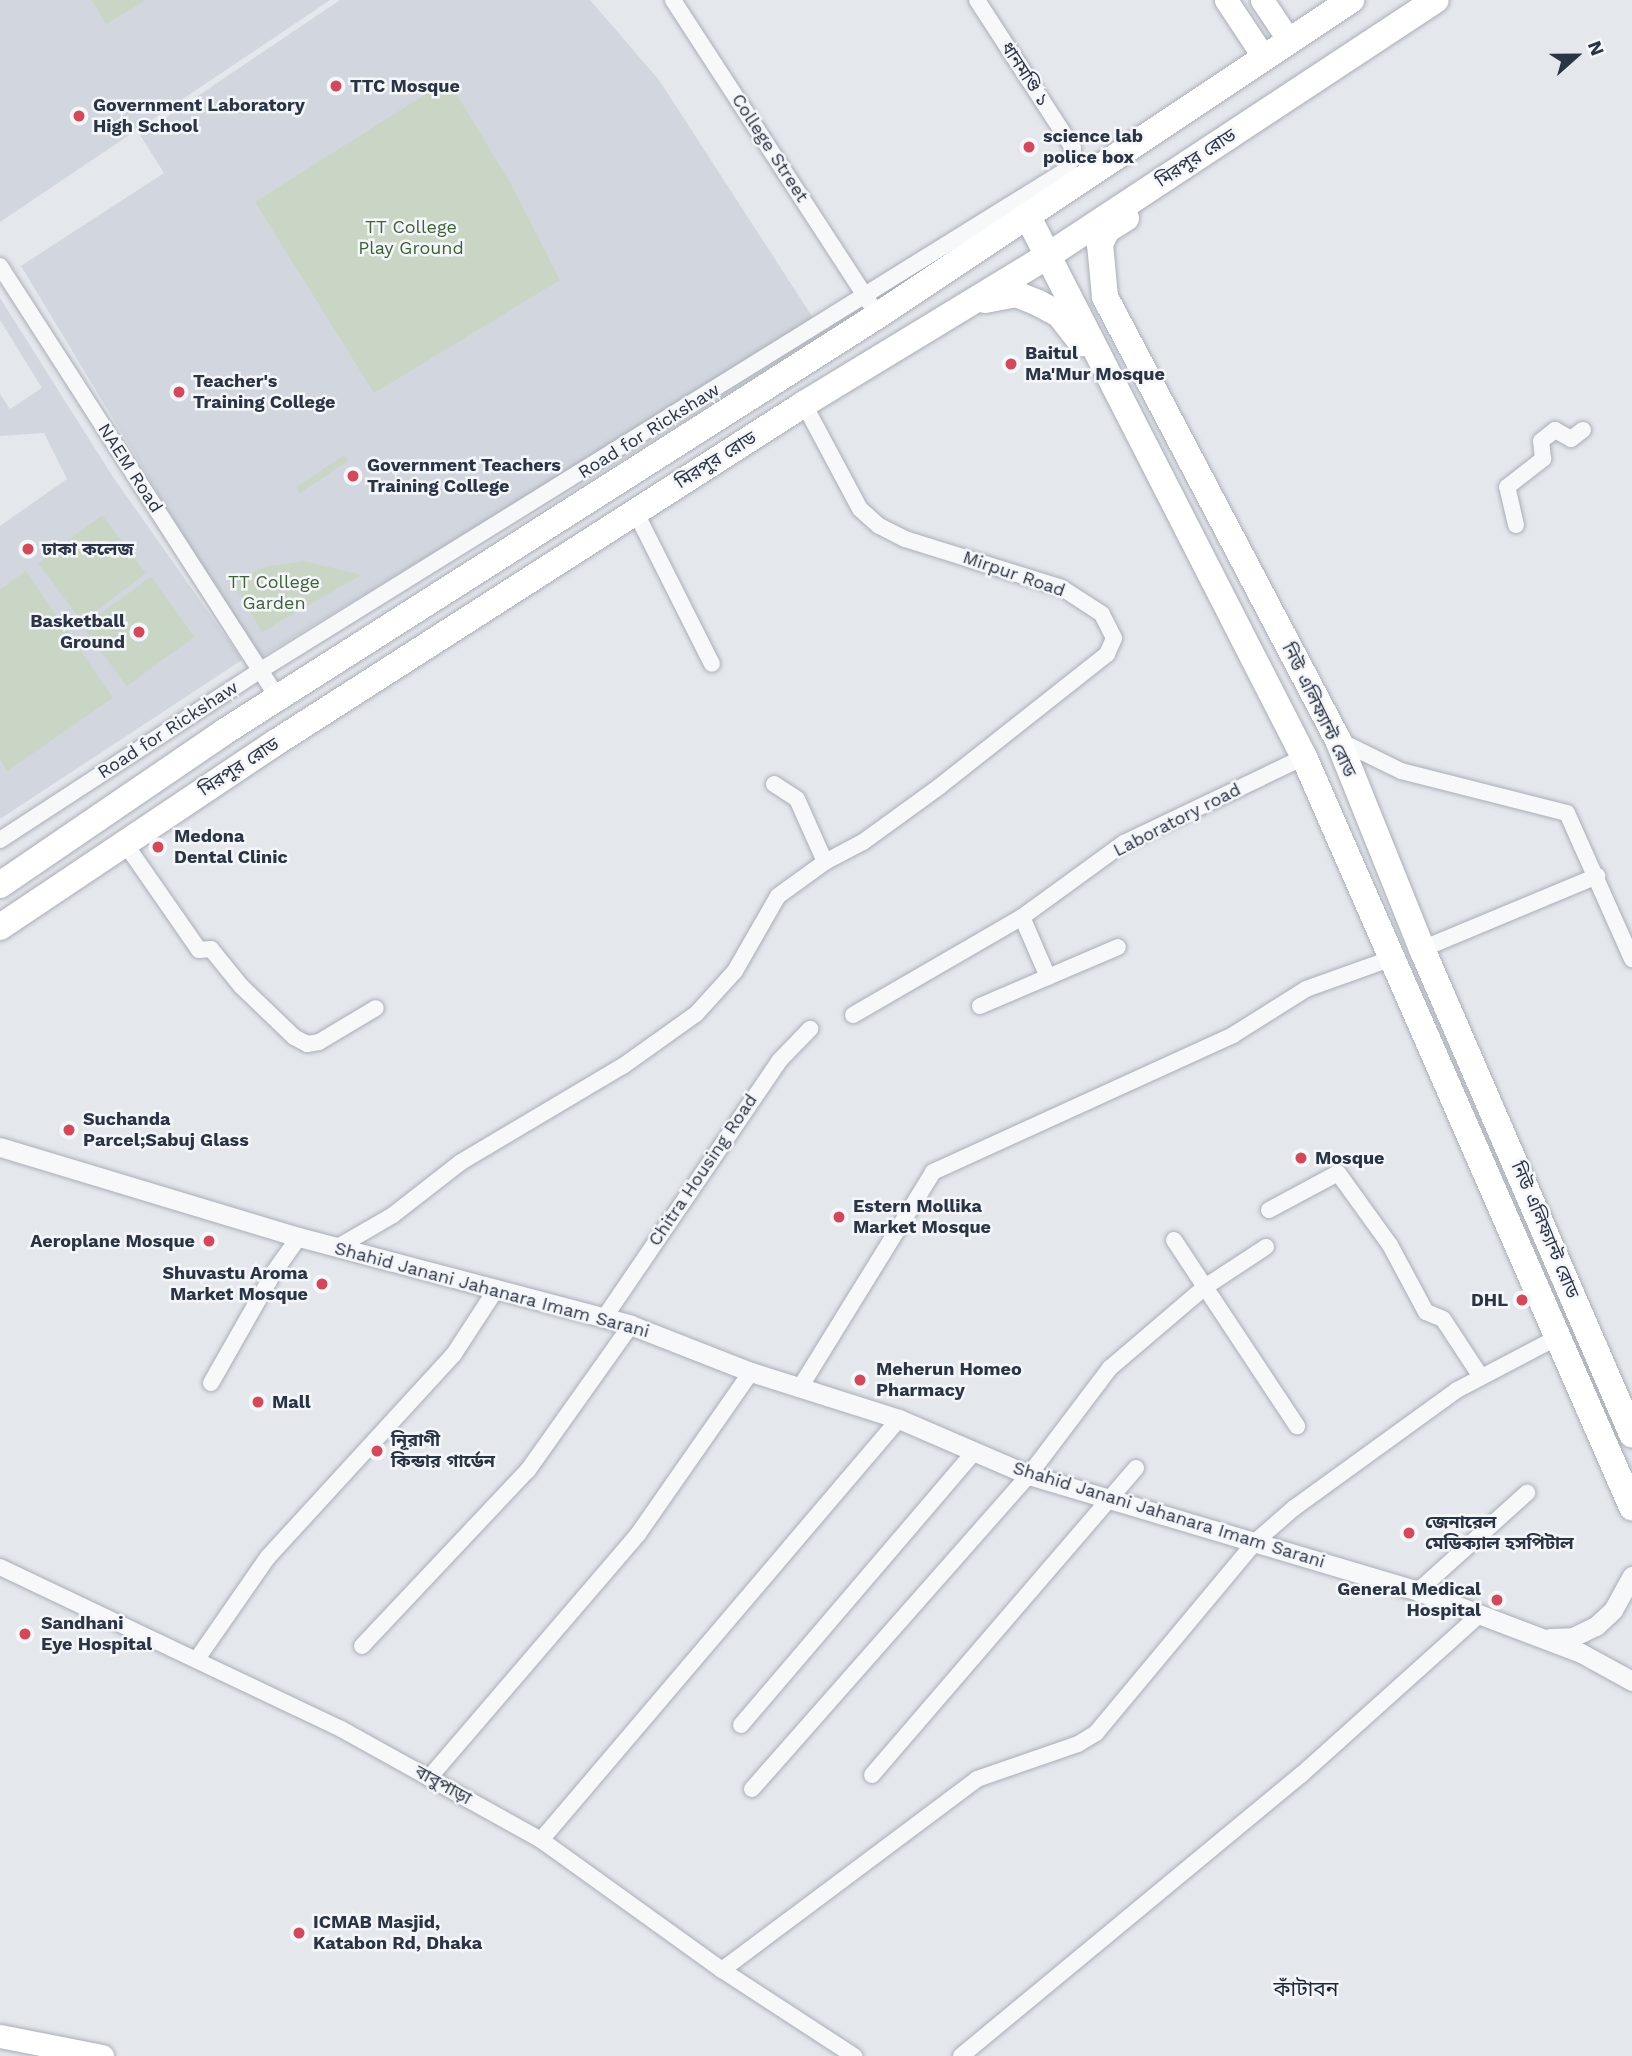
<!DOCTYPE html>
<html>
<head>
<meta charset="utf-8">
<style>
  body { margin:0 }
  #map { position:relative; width:1632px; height:2056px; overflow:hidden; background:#e4e7ec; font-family:"Work Sans","Noto Sans Bengali",sans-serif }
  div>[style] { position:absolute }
  .built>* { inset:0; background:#d2d6de }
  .green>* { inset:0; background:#c9d6c5; transform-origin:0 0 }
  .roads { filter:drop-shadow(0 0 2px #a9aeb7) drop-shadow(0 0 2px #a9aeb7) }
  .minor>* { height:16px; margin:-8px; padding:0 8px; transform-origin:8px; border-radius:8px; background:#f7f8fa }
  .tertiary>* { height:19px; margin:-9.5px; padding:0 9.5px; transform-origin:9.5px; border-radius:9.5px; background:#f7f8fa }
  .secondary>* { height:23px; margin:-11.5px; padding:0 11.5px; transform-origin:11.5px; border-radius:11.5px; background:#fff }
  .trunk>* { height:26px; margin:-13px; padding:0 13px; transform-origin:13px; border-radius:13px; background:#fff }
  .dots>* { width:19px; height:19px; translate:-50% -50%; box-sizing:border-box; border:4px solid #f4f6f9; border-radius:50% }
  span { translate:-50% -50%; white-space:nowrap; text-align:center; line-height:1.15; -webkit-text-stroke:5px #f4f6f9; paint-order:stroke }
  .street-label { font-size:18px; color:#2b3445 }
  .poi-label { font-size:18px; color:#2b3445; font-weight:700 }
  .left { translate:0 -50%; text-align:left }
  .right { translate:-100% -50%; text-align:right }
  .park-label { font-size:18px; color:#3f6138 }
  .quarter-label { font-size:21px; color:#1d2536 }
  .north { position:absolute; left:1541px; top:21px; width:70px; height:70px; -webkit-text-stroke:5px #f4f6f9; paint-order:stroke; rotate:69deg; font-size:19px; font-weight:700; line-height:28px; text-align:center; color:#2b3445 }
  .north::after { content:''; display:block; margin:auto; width:24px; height:32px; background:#2b3445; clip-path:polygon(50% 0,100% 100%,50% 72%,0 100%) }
</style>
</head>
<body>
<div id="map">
  <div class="built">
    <i style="clip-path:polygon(0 0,330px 0,0 222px)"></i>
    <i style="clip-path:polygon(340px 0,590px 0,659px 80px,815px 321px,258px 659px,21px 266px,164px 173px,140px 135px)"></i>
    <i style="clip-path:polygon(0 298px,113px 477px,242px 660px,0 819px,0 761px,7px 771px,26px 572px,0 589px,0 526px,67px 479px,44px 433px,0 436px,0 394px,10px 409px,42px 388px,0 320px)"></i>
  </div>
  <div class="green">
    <i style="clip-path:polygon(92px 0,146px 0,106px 24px)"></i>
    <i style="clip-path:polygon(448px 80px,511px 184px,560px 280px,374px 393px,255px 202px)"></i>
    <i style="left:344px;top:455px;width:7px;height:58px;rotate:56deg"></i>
    <i style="left:102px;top:515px;width:73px;height:80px;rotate:53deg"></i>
    <i style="clip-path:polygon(304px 561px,361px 575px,262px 632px,233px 583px,264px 567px)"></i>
    <i style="clip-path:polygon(26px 571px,113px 698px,7px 771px,0 761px,0 589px)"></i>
    <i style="left:151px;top:577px;width:74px;height:84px;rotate:54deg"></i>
  </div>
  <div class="roads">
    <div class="minor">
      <i style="left:673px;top:0;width:365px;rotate:57deg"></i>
      <i style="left:0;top:266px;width:514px;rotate:57.24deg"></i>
      <i style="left:635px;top:511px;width:171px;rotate:63.3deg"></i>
      <i style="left:1516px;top:525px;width:39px;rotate:-103deg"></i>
      <i style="left:1507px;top:487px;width:46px;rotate:-37.9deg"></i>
      <i style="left:1543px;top:459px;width:18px;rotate:-96deg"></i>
      <i style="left:1541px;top:441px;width:18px;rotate:-38deg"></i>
      <i style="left:1555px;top:430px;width:18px;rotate:29deg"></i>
      <i style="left:1571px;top:439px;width:15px;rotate:-37deg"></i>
      <i style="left:1338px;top:740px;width:70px;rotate:26.2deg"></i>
      <i style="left:1401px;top:771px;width:171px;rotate:14.2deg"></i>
      <i style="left:1567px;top:813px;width:160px;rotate:66deg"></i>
      <i style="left:774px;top:784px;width:27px;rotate:33deg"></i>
      <i style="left:797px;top:799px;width:69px;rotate:66deg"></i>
      <i style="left:825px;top:862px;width:43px;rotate:-27.8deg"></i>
      <i style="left:863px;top:842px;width:95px;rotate:-36deg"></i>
      <i style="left:940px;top:786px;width:213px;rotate:-38.3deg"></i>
      <i style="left:1107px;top:654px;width:17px;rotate:-66deg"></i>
      <i style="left:1114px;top:638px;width:27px;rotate:-117deg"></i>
      <i style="left:1102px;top:614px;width:48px;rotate:-147deg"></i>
      <i style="left:1062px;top:588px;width:164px;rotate:-162.7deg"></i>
      <i style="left:905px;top:539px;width:29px;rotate:-153deg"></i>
      <i style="left:879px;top:526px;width:25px;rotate:-138deg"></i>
      <i style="left:860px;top:509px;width:119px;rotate:-118.1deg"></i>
      <i style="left:0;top:840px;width:311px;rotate:-33.1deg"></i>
      <i style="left:261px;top:670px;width:944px;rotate:-31.84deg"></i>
      <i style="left:1063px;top:172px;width:16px;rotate:-55deg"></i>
      <i style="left:1072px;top:159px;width:11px;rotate:-85deg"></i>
      <i style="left:1073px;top:148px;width:176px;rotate:-123deg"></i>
      <i style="left:124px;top:842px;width:131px;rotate:55.2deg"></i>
      <i style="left:199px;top:950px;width:12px;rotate:-5deg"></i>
      <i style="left:211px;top:949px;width:48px;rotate:51deg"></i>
      <i style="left:241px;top:986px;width:74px;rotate:43.9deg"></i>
      <i style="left:294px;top:1037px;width:15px;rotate:28deg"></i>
      <i style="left:307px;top:1044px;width:12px;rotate:-9deg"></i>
      <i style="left:319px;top:1042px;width:66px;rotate:-30.8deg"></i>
      <i style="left:1022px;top:917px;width:65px;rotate:66.6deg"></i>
      <i style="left:1048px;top:977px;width:76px;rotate:-23.2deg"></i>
      <i style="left:1422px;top:949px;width:190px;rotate:-22.6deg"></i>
      <i style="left:980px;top:1006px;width:74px;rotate:-23.1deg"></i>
      <i style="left:853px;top:1015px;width:195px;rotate:-30.1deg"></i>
      <i style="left:1022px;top:917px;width:126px;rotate:-36deg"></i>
      <i style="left:1124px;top:843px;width:199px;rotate:-25.5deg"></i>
      <i style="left:1269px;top:1210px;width:78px;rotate:-28.2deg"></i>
      <i style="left:1338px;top:1173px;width:89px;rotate:54.2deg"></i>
      <i style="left:1390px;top:1245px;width:76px;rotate:61.8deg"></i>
      <i style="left:1426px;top:1312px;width:18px;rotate:22deg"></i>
      <i style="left:1443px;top:1319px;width:69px;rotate:56.8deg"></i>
      <i style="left:1174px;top:1240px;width:56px;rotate:56.6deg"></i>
      <i style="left:1205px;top:1287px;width:73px;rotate:-33.3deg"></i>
      <i style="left:338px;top:1247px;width:64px;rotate:-30.2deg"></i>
      <i style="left:393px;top:1215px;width:86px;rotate:-37.9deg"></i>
      <i style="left:461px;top:1162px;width:188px;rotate:-30.7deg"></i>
      <i style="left:623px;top:1066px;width:90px;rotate:-35.5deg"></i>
      <i style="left:696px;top:1014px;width:58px;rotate:-47.8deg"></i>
      <i style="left:735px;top:971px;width:86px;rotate:-60.2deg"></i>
      <i style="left:778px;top:896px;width:58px;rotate:-35.9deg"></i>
      <i style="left:604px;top:1318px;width:311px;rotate:-55.7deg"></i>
      <i style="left:779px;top:1061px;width:45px;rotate:-45.9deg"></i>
      <i style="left:211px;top:1383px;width:128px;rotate:-60.4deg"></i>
      <i style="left:274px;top:1272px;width:43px;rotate:-54.5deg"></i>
      <i style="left:801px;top:1386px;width:251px;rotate:-58.3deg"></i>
      <i style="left:933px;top:1172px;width:330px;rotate:-24.5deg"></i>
      <i style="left:1233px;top:1035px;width:86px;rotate:-32.2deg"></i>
      <i style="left:1306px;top:989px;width:89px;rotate:-19.7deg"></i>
      <i style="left:0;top:1567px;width:378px;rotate:25.4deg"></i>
      <i style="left:341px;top:1729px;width:229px;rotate:29deg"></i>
      <i style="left:541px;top:1840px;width:223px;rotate:35.7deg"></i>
      <i style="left:722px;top:1970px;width:158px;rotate:33.1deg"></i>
      <i style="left:1418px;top:1591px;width:147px;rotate:-42deg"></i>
      <i style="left:362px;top:1646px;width:242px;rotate:-46.7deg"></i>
      <i style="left:528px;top:1470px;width:178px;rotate:-54.6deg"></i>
      <i style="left:197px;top:1659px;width:124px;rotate:-55.2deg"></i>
      <i style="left:268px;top:1557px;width:275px;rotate:-47.5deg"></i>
      <i style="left:454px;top:1354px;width:75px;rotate:-56.9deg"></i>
      <i style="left:741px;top:1725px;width:360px;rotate:-49.5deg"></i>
      <i style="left:872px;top:1775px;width:405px;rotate:-49.3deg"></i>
      <i style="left:429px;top:1778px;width:321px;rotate:-49.4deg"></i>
      <i style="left:638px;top:1534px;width:198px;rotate:-55.1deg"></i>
      <i style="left:752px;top:1789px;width:419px;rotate:-48.6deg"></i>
      <i style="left:1029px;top:1475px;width:134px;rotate:-52.9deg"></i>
      <i style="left:1110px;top:1368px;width:125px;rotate:-40.5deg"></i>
      <i style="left:1205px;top:1287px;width:167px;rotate:56.5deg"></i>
      <i style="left:541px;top:1840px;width:553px;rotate:-49.62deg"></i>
      <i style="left:722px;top:1970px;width:319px;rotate:-36.8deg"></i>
      <i style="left:977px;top:1779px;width:107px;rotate:-19.1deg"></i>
      <i style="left:1078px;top:1744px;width:21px;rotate:-31deg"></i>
      <i style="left:1096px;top:1733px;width:249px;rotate:-50.2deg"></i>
      <i style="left:1255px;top:1542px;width:52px;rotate:-41.1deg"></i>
      <i style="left:1294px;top:1508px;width:201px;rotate:-35.9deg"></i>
      <i style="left:1457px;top:1390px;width:112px;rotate:-27.7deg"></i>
      <i style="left:961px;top:2056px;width:442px;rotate:-39.6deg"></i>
      <i style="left:1302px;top:1774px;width:237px;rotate:-41.9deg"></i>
    </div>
    <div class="tertiary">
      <i style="left:0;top:1147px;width:312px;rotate:16.8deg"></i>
      <i style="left:299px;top:1237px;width:343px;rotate:14.8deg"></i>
      <i style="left:631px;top:1325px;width:129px;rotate:21.4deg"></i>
      <i style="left:751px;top:1372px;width:155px;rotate:17.6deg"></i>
      <i style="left:899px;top:1419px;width:142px;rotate:23.3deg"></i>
      <i style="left:1029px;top:1475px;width:406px;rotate:16.6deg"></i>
      <i style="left:1418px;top:1591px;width:174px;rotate:20.8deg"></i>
      <i style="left:1581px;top:1653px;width:58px;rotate:28.8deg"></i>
      <i style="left:1550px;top:1638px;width:23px;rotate:-2deg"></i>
      <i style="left:1573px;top:1637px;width:25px;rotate:-26deg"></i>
      <i style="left:1596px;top:1626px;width:23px;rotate:-43deg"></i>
      <i style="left:1613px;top:1610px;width:39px;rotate:-61deg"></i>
    </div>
    <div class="secondary">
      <i style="left:1226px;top:0;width:67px;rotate:56.5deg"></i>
      <i style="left:1262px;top:0;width:47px;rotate:56.3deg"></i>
      <i style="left:0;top:2036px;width:104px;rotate:11.1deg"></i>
    </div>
    <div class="trunk">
      <i style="left:1028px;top:217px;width:606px;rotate:62.93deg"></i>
      <i style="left:1304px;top:757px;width:819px;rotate:66.38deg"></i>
      <i style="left:1126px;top:218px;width:22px;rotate:148deg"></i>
      <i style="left:1107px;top:230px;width:16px;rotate:117deg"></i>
      <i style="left:1100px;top:244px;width:53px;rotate:84.6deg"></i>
      <i style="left:1105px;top:297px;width:501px;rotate:62.26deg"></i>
      <i style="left:1338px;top:740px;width:225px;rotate:68.1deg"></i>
      <i style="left:1422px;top:949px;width:529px;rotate:66.59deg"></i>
      <i style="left:985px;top:300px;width:32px;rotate:-11deg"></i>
      <i style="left:1016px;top:294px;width:24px;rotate:22deg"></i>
      <i style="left:1038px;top:303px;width:24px;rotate:28deg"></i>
      <i style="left:1059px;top:314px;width:37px;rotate:52deg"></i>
      <i style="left:0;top:885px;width:271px;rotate:-34.3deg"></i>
      <i style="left:224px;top:732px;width:774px;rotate:-32.5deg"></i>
      <i style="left:877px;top:316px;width:570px;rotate:-33.69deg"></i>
      <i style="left:0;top:927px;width:331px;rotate:-33.8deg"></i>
      <i style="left:275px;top:743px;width:628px;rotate:-32.65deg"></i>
      <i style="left:804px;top:404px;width:287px;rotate:-31.3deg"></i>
      <i style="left:1049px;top:255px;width:463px;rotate:-33.4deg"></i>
    </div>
  </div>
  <div class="dots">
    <i style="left:336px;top:86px;background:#d1495b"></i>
    <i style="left:79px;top:116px;background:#d1495b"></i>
    <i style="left:1029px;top:147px;background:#d1495b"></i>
    <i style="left:1011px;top:364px;background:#d1495b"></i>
    <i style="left:179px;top:392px;background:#d1495b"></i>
    <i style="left:353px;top:476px;background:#d1495b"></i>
    <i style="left:28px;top:549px;background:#d1495b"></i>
    <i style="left:139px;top:632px;background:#d1495b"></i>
    <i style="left:158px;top:847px;background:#d1495b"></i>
    <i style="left:69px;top:1130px;background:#d1495b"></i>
    <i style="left:1301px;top:1158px;background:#d1495b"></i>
    <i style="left:839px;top:1217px;background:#d1495b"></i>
    <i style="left:209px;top:1241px;background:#d1495b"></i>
    <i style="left:322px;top:1284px;background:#d1495b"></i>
    <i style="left:1522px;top:1300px;background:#d1495b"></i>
    <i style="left:860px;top:1380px;background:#d1495b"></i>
    <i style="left:258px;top:1402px;background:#d1495b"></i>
    <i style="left:377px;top:1451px;background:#d1495b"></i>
    <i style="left:1409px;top:1533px;background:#d1495b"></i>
    <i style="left:1497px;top:1600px;background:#d1495b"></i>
    <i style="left:25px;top:1634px;background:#d1495b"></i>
    <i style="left:299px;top:1933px;background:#d1495b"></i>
  </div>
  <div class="street-label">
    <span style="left:1025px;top:74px;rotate:57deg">ধানমণ্ডি ১</span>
    <span style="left:770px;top:148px;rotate:57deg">College Street</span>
    <span style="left:1196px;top:158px;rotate:-33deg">মিরপুর রোড</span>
    <span style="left:649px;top:431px;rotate:-32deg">Road for Rickshaw</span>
    <span style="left:716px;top:460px;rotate:-32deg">মিরপুর রোড</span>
    <span style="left:130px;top:468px;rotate:57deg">NAEM Road</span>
    <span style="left:1014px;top:574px;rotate:19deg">Mirpur Road</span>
    <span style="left:1319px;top:710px;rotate:64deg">নিউ এলিফ্যান্ট রোড</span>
    <span style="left:168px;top:730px;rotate:-33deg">Road for Rickshaw</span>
    <span style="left:239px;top:767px;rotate:-33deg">মিরপুর রোড</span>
    <span style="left:1177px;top:820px;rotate:-27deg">Laboratory road</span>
    <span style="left:703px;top:1170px;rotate:-56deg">Chitra Housing Road</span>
    <span style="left:1545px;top:1230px;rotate:67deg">নিউ এলিফ্যান্ট রোড</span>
    <span style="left:492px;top:1290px;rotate:15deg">Shahid Janani Jahanara Imam Sarani</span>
    <span style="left:1169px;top:1515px;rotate:17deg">Shahid Janani Jahanara Imam Sarani</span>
    <span style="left:443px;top:1785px;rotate:29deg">বাবুপাড়া</span>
  </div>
  <div class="poi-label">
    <span class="left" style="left:350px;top:86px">TTC Mosque</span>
    <span class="left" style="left:93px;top:116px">Government Laboratory<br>High School</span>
    <span class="left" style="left:1043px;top:147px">science lab<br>police box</span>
    <span class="left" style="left:1025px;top:364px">Baitul<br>Ma'Mur Mosque</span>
    <span class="left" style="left:193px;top:392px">Teacher's<br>Training College</span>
    <span class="left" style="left:367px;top:476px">Government Teachers<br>Training College</span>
    <span class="left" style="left:42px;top:549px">ঢাকা কলেজ</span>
    <span class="right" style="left:125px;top:632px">Basketball<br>Ground</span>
    <span class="left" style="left:174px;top:847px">Medona<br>Dental Clinic</span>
    <span class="left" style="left:83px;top:1130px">Suchanda<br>Parcel;Sabuj Glass</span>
    <span class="left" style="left:1315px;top:1158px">Mosque</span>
    <span class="left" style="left:853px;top:1217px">Estern Mollika<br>Market Mosque</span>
    <span class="right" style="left:195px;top:1241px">Aeroplane Mosque</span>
    <span class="right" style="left:308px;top:1284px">Shuvastu Aroma<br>Market Mosque</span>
    <span class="right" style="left:1508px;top:1300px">DHL</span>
    <span class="left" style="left:876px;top:1380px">Meherun Homeo<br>Pharmacy</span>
    <span class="left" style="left:272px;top:1402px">Mall</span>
    <span class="left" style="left:391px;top:1451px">নিূরাণী<br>কিন্ডার গার্ডেন</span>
    <span class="left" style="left:1425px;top:1533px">জেনারেল<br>মেডিক্যাল হসপিটাল</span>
    <span class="right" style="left:1481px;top:1600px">General Medical<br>Hospital</span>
    <span class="left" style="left:41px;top:1634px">Sandhani<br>Eye Hospital</span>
    <span class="left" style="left:313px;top:1933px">ICMAB Masjid,<br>Katabon Rd, Dhaka</span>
  </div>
  <div class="park-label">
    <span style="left:411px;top:238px">TT College<br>Play Ground</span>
    <span style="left:274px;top:593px">TT College<br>Garden</span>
  </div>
  <div class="quarter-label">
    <span style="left:1306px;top:1989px">কাঁটাবন</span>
  </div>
  <div class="north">N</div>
</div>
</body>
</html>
